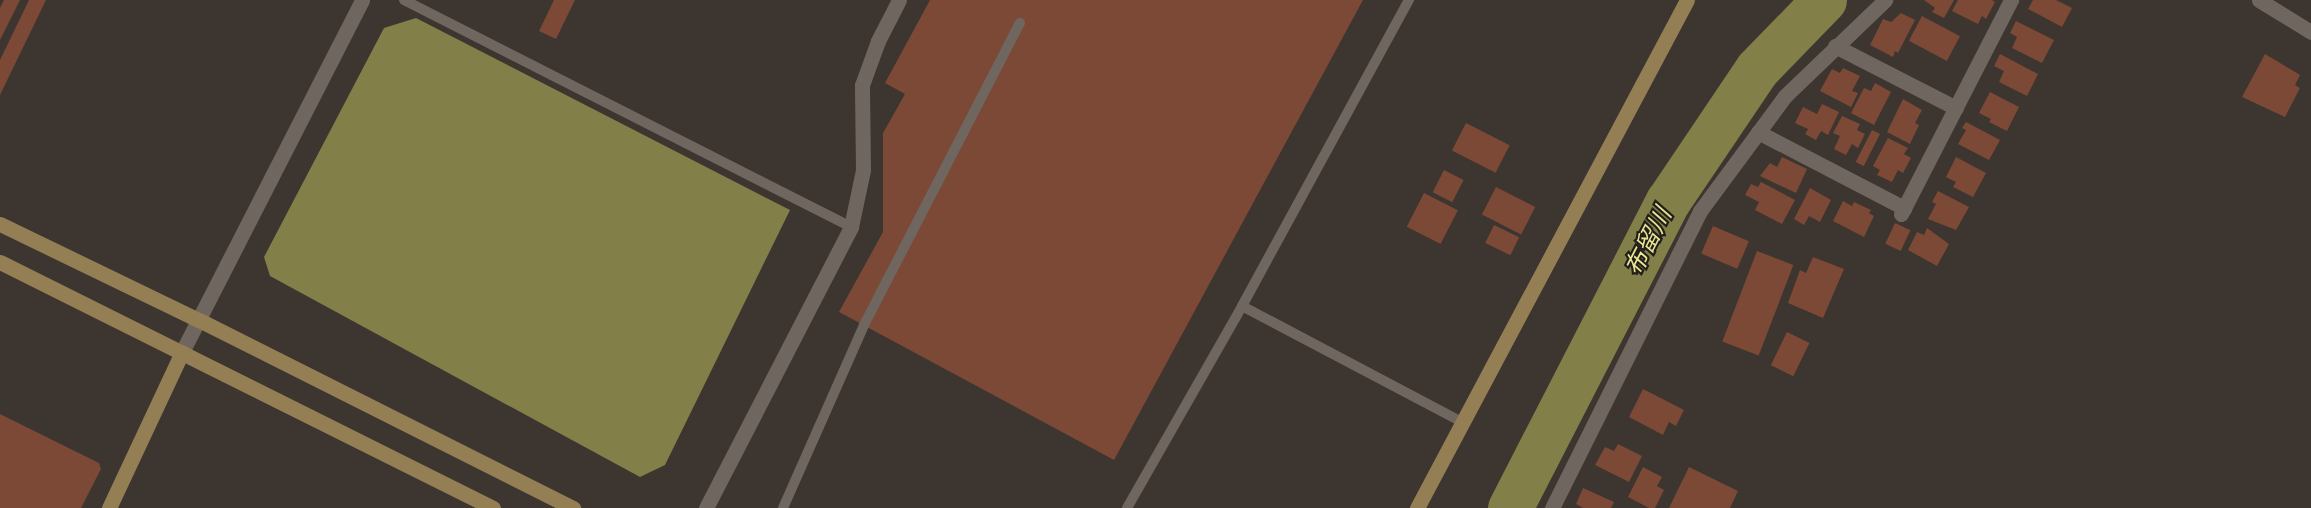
<!DOCTYPE html>
<html>
<head>
<meta charset="utf-8">
<style>
  body { margin:0 }
  #map { position:relative; width:2311px; height:508px; overflow:hidden; background:#3d352f; font-family:"Exo 2","Noto Sans JP",sans-serif }
  div>[style] { position:absolute }
  .water>* { inset:0; background:#827f49 }
  .river>* { height:45px; margin:-22.5px; padding:0 22.5px; transform-origin:22.5px; border-radius:22.5px; background:#827f49 }
  .building>* { inset:0; background:#7b4935; transform-origin:0 0 }
  .lane>* { height:10px; margin:-5px; padding:0 5px; transform-origin:5px; border-radius:5px; background:#6f675f }
  .street>* { height:15px; margin:-7.5px; padding:0 7.5px; transform-origin:7.5px; border-radius:7.5px; background:#6f675f }
  .secondary>* { height:15px; margin:-7.5px; padding:0 7.5px; transform-origin:7.5px; border-radius:7.5px; background:#947e53 }
  span { translate:-50% -50%; white-space:nowrap; text-align:center; line-height:1.15; -webkit-text-stroke:4.5px #211e1b; paint-order:stroke }
  .water-label { font-size:24px; color:#eae591; font-style:italic }
</style>
</head>
<body>
<div id="map">
  <div class="water">
    <i style="clip-path:polygon(416px 18px,790px 210px,665px 465px,640px 477px,270px 276px,264px 257px,384px 28px)"></i>
  </div>
  <div class="river">
    <i style="left:1510px;top:508px;width:345px;rotate:-62.8deg"></i>
    <i style="left:1668px;top:201px;width:159px;rotate:-56deg"></i>
    <i style="left:1757px;top:69px;width:96px;rotate:-45.8deg"></i>
  </div>
  <div class="building">
    <i style="clip-path:polygon(4px 0,20px 0,0 40px,0 8px)"></i>
    <i style="clip-path:polygon(29px 0,46px 0,0 95px,0 60px)"></i>
    <i style="clip-path:polygon(554px 0,575px 0,556px 39px,539px 31px)"></i>
    <i style="clip-path:polygon(930px 0,1363px 0,1114px 460px,839px 312px,883px 232px,883px 133px,905px 94px,885px 83px)"></i>
    <i style="clip-path:polygon(1924px 0,1954px 0,1944px 18px,1932px 12px,1935px 8px)"></i>
    <i style="clip-path:polygon(1958px 0,1992px 0,1995px 2px,1986px 19px,1982px 16px,1978px 24px,1952px 11px)"></i>
    <i style="clip-path:polygon(2033px 0,2056px 0,2072px 8px,2062px 27px,2028px 9px)"></i>
    <i style="clip-path:polygon(1901px 13px,1915px 20px,1898px 53px,1895px 51px,1893px 57px,1870px 45px,1883px 19px,1891px 22px)"></i>
    <i style="left:1922px;top:16px;width:43px;height:28px;rotate:28deg"></i>
    <i style="clip-path:polygon(2016px 21px,2054px 40px,2042px 63px,2012px 48px,2017px 37px,2010px 33px)"></i>
    <i style="clip-path:polygon(2000px 54px,2038px 74px,2027px 96px,1999px 82px,2004px 71px,1994px 66px)"></i>
    <i style="clip-path:polygon(2265px 54px,2300px 75px,2295px 85px,2300px 88px,2285px 117px,2242px 97px)"></i>
    <i style="clip-path:polygon(1843px 68px,1860px 76px,1852px 91px,1858px 93px,1851px 107px,1820px 91px,1832px 69px,1840px 73px)"></i>
    <i style="clip-path:polygon(1875px 83px,1891px 92px,1874px 125px,1851px 113px,1864px 88px,1871px 91px)"></i>
    <i style="clip-path:polygon(1990px 92px,2019px 107px,2007px 131px,1989px 122px,1991px 119px,1979px 113px)"></i>
    <i style="clip-path:polygon(1903px 99px,1922px 110px,1915px 123px,1919px 125px,1910px 144px,1887px 132px)"></i>
    <i style="clip-path:polygon(1822px 104px,1839px 112px,1828px 135px,1821px 131px,1816px 140px,1805px 134px,1808px 129px,1795px 123px,1803px 107px,1817px 114px)"></i>
    <i style="clip-path:polygon(1842px 116px,1860px 124px,1857px 130px,1865px 134px,1858px 148px,1852px 144px,1846px 155px,1834px 149px,1840px 136px,1833px 133px)"></i>
    <i style="clip-path:polygon(1966px 122px,2000px 140px,1989px 160px,1958px 144px,1966px 130px,1962px 128px)"></i>
    <i style="left:1466px;top:123px;width:49px;height:31px;rotate:27deg"></i>
    <i style="left:1872px;top:130px;width:9px;height:36px;rotate:27deg"></i>
    <i style="clip-path:polygon(1888px 138px,1908px 148px,1904px 154px,1911px 158px,1903px 173px,1898px 170px,1892px 182px,1877px 175px,1880px 170px,1873px 166px)"></i>
    <i style="clip-path:polygon(1782px 157px,1807px 169px,1796px 193px,1760px 176px,1770px 163px,1777px 167px)"></i>
    <i style="clip-path:polygon(1956px 157px,1986px 173px,1973px 197px,1953px 187px,1956px 182px,1946px 177px)"></i>
    <i style="left:1444px;top:170px;width:22px;height:25px;rotate:27deg"></i>
    <i style="clip-path:polygon(1761px 182px,1795px 200px,1782px 224px,1755px 210px,1759px 202px,1745px 195px,1751px 184px,1758px 187px)"></i>
    <i style="left:1496px;top:187px;width:44px;height:31px;rotate:27deg"></i>
    <i style="clip-path:polygon(1810px 188px,1831px 200px,1820px 222px,1809px 216px,1804px 225px,1794px 219px)"></i>
    <i style="clip-path:polygon(1938px 191px,1969px 207px,1956px 230px,1928px 219px,1936px 204px,1932px 202px)"></i>
    <i style="left:1424px;top:193px;width:38px;height:38px;rotate:27deg"></i>
    <i style="clip-path:polygon(1843px 201px,1852px 206px,1854px 202px,1871px 210px,1869px 213px,1874px 216px,1864px 237px,1833px 221px)"></i>
    <i style="left:1895px;top:223px;width:17px;height:23px;rotate:25deg"></i>
    <i style="left:1494px;top:225px;width:28px;height:20px;rotate:26deg"></i>
    <i style="left:1713px;top:226px;width:39px;height:30px;rotate:23deg"></i>
    <i style="clip-path:polygon(1927px 228px,1949px 244px,1937px 266px,1908px 250px,1917px 232px,1924px 235px)"></i>
    <i style="left:1757px;top:251px;width:39px;height:97px;rotate:21deg"></i>
    <i style="clip-path:polygon(1813px 257px,1844px 269px,1823px 318px,1788px 303px,1800px 270px,1806px 273px)"></i>
    <i style="left:1787px;top:332px;width:25px;height:37px;rotate:26deg"></i>
    <i style="clip-path:polygon(1643px 389px,1684px 410px,1676px 426px,1669px 422px,1663px 435px,1629px 417px)"></i>
    <i style="clip-path:polygon(0 414px,99px 463px,101px 469px,81px 508px,0 508px)"></i>
    <i style="clip-path:polygon(1618px 444px,1642px 456px,1629px 482px,1595px 465px,1605px 447px,1614px 451px)"></i>
    <i style="clip-path:polygon(1643px 467px,1662px 477px,1657px 486px,1664px 490px,1655px 508px,1649px 508px,1628px 497px)"></i>
    <i style="clip-path:polygon(1689px 467px,1738px 491px,1730px 508px,1669px 508px)"></i>
    <i style="clip-path:polygon(1583px 488px,1614px 502px,1611px 508px,1583px 508px,1576px 504px)"></i>
  </div>
  <div class="lane">
    <i style="left:404px;top:0;width:501px;rotate:26.92deg"></i>
    <i style="left:1242px;top:306px;width:251px;rotate:27.8deg"></i>
    <i style="left:783px;top:508px;width:200px;rotate:-66.1deg"></i>
    <i style="left:864px;top:325px;width:340px;rotate:-62.7deg"></i>
    <i style="left:1127px;top:508px;width:232px;rotate:-60.3deg"></i>
    <i style="left:1242px;top:306px;width:349px;rotate:-61.4deg"></i>
  </div>
  <div class="street">
    <i style="left:2259px;top:0;width:61px;rotate:31.6deg"></i>
    <i style="left:1835px;top:46px;width:136px;rotate:27.1deg"></i>
    <i style="left:1758px;top:132px;width:165px;rotate:27.5deg"></i>
    <i style="left:1901px;top:214px;width:241px;rotate:-62.8deg"></i>
    <i style="left:182px;top:352px;width:395px;rotate:-62.9deg"></i>
    <i style="left:706px;top:508px;width:316px;rotate:-62.7deg"></i>
    <i style="left:851px;top:227px;width:58px;rotate:-78.1deg"></i>
    <i style="left:863px;top:170px;width:85px;rotate:-90.7deg"></i>
    <i style="left:862px;top:85px;width:47px;rotate:-70deg"></i>
    <i style="left:878px;top:41px;width:46px;rotate:-62.9deg"></i>
    <i style="left:1552px;top:508px;width:332px;rotate:-63.5deg"></i>
    <i style="left:1700px;top:211px;width:143px;rotate:-53.5deg"></i>
    <i style="left:1785px;top:96px;width:139px;rotate:-43.8deg"></i>
  </div>
  <div class="secondary">
    <i style="left:0;top:224px;width:221px;rotate:25.8deg"></i>
    <i style="left:199px;top:320px;width:419px;rotate:26.7deg"></i>
    <i style="left:0;top:262px;width:551px;rotate:26.52deg"></i>
    <i style="left:109px;top:508px;width:172px;rotate:-64.9deg"></i>
    <i style="left:1417px;top:508px;width:575px;rotate:-62.01deg"></i>
  </div>
  <div class="water-label">
    <span style="left:1647px;top:241px;rotate:-63deg">布留川</span>
  </div>
</div>
</body>
</html>
